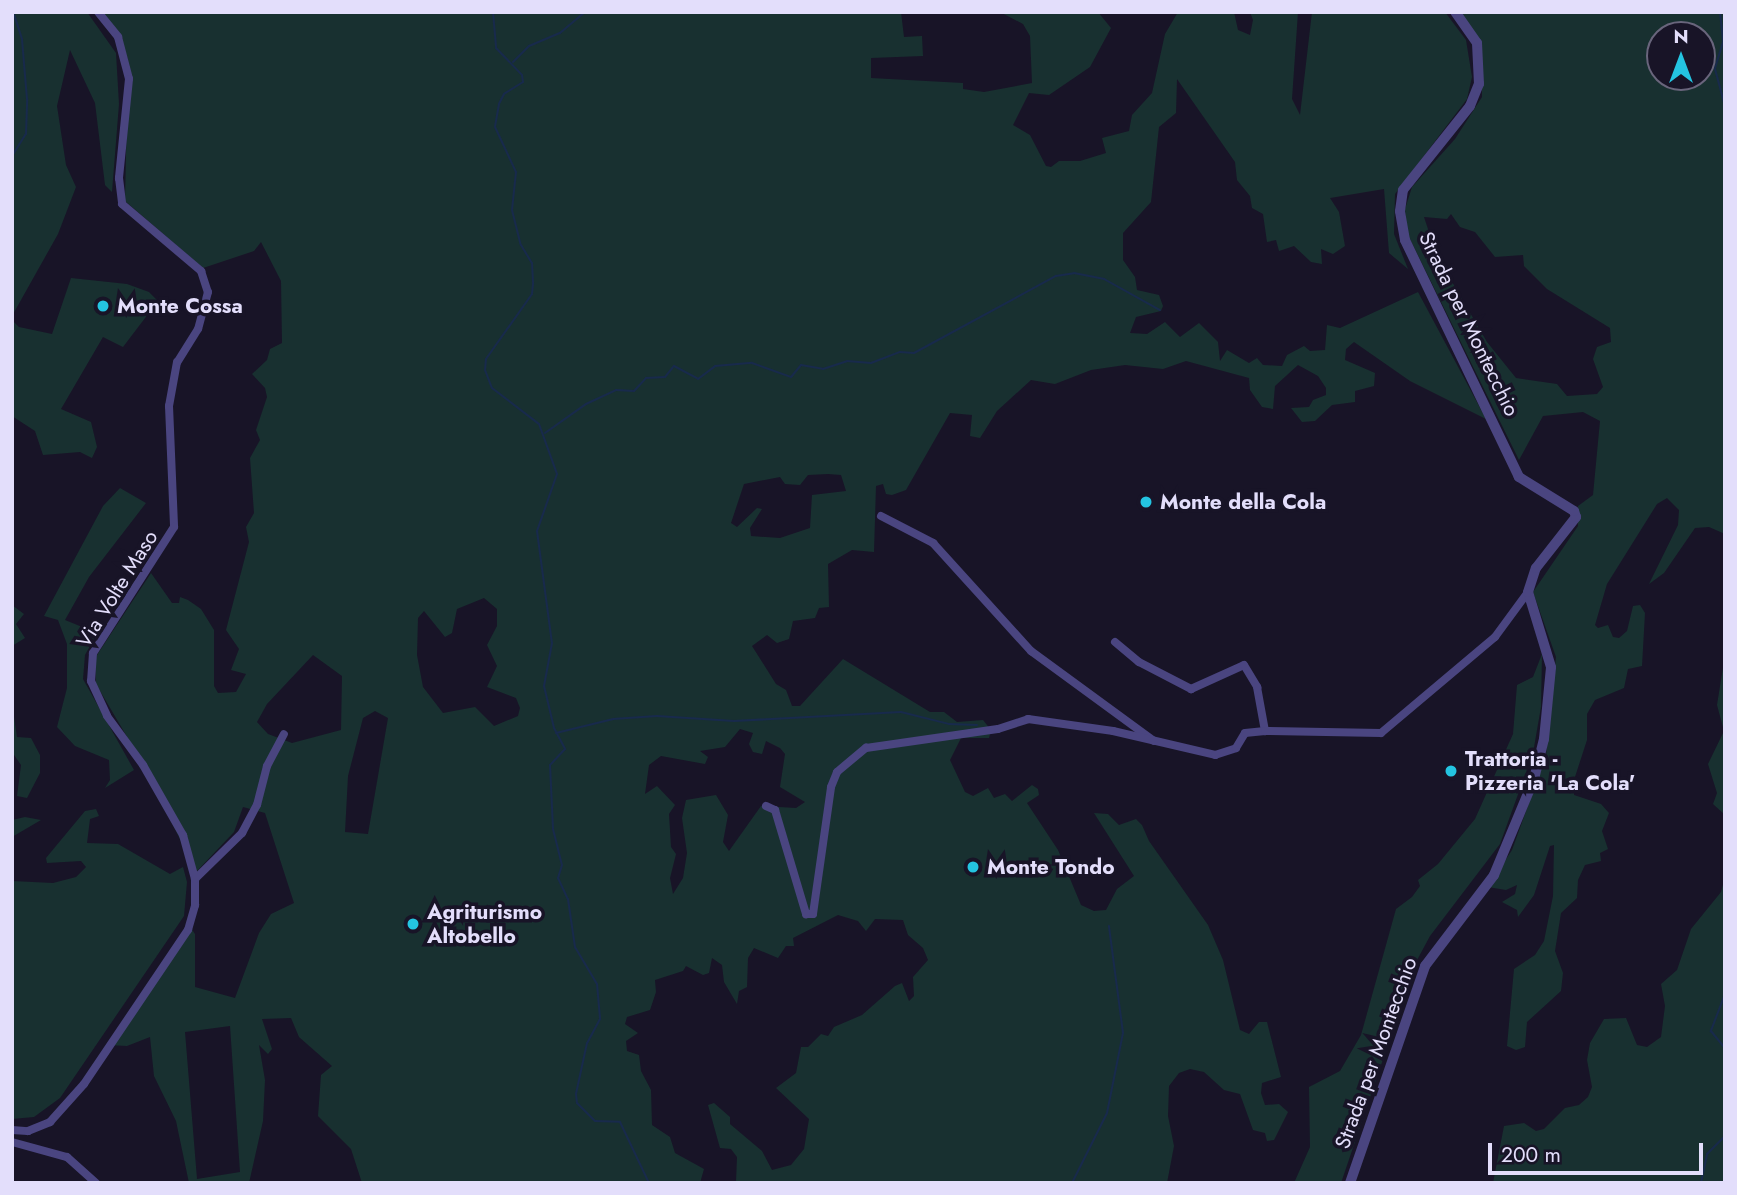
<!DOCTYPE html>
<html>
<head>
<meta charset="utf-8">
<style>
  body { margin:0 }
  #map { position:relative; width:1737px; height:1195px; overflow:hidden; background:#181427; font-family:Jost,sans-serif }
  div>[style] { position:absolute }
  .green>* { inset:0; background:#183030 }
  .stream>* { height:2px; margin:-1px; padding:0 1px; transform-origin:1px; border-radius:1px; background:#182a4c }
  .minor>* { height:8px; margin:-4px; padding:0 4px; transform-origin:4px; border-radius:4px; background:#4a4580 }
  .tertiary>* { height:10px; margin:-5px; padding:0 5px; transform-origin:5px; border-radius:5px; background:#4a4580 }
  .dots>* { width:19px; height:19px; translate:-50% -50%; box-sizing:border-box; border:4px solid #181427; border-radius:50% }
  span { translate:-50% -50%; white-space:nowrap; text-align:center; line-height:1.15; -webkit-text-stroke:7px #181427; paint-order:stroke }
  .poi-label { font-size:21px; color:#e3defb; font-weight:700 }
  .left { translate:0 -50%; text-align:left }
  .street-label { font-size:21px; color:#e3defb }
  .frame { position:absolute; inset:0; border:14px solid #e3defb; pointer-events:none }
  .north { position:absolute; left:1646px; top:21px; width:70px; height:70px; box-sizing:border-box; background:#181427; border:2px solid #69657c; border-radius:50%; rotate:0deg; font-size:19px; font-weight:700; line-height:28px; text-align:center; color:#e3defb }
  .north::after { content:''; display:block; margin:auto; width:24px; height:32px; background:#24c4e1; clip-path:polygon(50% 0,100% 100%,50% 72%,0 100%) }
  .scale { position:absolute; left:1488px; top:1143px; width:215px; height:32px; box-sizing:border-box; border:4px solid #e3defb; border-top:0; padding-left:9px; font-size:21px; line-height:24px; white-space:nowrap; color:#e3defb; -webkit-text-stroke:5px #181427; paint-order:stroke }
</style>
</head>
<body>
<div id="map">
  <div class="green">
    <i style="clip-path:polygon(12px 12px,87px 12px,116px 53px,119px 104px,112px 192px,105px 185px,95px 103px,70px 50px,57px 106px,66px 165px,76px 187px,58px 234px,12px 316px)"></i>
    <i style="clip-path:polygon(evenodd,102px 12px,901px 12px,904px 37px,922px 36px,923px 56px,871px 58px,871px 78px,963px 83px,963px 89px,984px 92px,1032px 83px,1030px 36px,1023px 24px,1000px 12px,1098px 12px,1111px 28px,1090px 67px,1049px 95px,1029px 93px,1013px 125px,1030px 135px,1046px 166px,1051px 167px,1059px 161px,1080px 161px,1106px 153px,1102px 138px,1129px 131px,1132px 115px,1152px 93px,1165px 34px,1178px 12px,1234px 12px,1238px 30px,1250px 35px,1253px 20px,1250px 12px,1298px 12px,1292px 99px,1300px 115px,1312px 12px,1445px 12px,1466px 40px,1472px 77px,1467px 99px,1395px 194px,1394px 234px,1408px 269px,1389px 253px,1384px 189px,1330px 198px,1339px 212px,1345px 246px,1333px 254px,1321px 249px,1322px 264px,1311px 262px,1294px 246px,1279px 251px,1276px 240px,1267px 242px,1263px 214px,1252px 208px,1250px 196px,1237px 180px,1235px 162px,1177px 79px,1176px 113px,1159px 127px,1151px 202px,1123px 233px,1123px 260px,1135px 277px,1137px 290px,1159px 295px,1163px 306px,1161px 311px,1136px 317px,1130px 333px,1147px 334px,1165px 322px,1180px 337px,1199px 323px,1218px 342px,1220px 361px,1227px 350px,1249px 363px,1257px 358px,1263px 365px,1282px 366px,1287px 355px,1304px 346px,1310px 351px,1325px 350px,1327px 325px,1340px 328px,1418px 292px,1486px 419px,1410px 381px,1354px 342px,1346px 349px,1345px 360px,1375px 373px,1374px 386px,1355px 391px,1355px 402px,1332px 405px,1315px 421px,1302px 422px,1291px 408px,1309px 407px,1313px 400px,1326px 395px,1326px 388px,1318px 376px,1298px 365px,1275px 386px,1273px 409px,1262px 407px,1250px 390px,1249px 378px,1186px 361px,1163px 369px,1125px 365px,1091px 370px,1055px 384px,1031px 380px,997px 411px,980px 438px,970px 436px,972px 415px,950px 413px,906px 490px,892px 495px,886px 494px,883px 484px,876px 486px,874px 552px,852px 550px,828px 564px,829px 607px,819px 608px,815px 618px,793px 621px,789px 639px,777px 643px,767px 635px,752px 646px,776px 684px,786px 690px,792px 706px,800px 706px,843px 659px,930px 712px,944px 712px,957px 722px,983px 720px,991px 730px,989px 738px,961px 738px,950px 760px,965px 792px,973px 796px,988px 788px,994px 798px,1005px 794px,1012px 801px,1032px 785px,1038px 789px,1039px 795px,1027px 803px,1058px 850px,1081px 905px,1094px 911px,1106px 910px,1117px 889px,1134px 876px,1094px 813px,1108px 814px,1119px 825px,1136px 819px,1142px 825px,1149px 841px,1208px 925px,1223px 960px,1240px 1030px,1249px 1034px,1259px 1022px,1267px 1022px,1281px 1077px,1262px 1083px,1261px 1093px,1265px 1105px,1279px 1104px,1288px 1112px,1274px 1140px,1267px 1141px,1265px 1133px,1253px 1130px,1240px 1094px,1224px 1090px,1204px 1072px,1190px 1069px,1179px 1073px,1169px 1086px,1168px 1116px,1174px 1146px,1167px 1183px,736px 1182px,737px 1157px,731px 1149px,720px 1148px,708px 1105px,714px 1103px,730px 1117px,730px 1124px,762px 1151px,772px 1170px,791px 1165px,804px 1149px,809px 1119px,776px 1088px,796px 1073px,801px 1047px,808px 1047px,821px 1034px,828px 1036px,834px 1027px,862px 1015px,895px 986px,902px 983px,909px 1001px,914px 996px,913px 977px,928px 960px,923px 948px,908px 935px,903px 920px,875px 919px,866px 931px,858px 921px,838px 915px,793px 938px,794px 946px,786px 946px,778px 958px,754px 948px,748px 958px,747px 987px,739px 991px,737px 1004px,724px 982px,722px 965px,712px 958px,709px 973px,703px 975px,686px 966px,683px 971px,655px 980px,656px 992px,650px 1010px,627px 1017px,625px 1024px,638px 1033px,626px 1041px,627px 1051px,639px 1055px,641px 1071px,651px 1090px,652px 1125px,670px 1137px,675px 1153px,704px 1169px,700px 1183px,362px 1183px,351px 1149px,318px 1116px,321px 1075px,332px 1066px,299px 1037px,291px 1018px,262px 1019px,272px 1049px,268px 1054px,259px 1045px,265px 1080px,263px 1121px,249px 1183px,189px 1183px,176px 1121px,154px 1076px,150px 1037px,127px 1046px,108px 1045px,191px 928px,195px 934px,195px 987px,235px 998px,259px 933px,271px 914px,294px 903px,265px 813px,243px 807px,234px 832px,196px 872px,143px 764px,96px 684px,95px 658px,151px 573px,172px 603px,179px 603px,180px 597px,188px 600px,201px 609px,214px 630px,214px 686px,218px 693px,236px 692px,246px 674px,231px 670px,239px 649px,226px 630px,249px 542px,246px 527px,254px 513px,250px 458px,260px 440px,256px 430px,267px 397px,265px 388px,252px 374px,267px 360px,270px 349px,282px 343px,281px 281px,261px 242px,254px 251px,203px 268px,125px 201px,128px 60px,121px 39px,102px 12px,828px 474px,841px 475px,846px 491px,812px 495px,810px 528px,780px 538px,751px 536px,750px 528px,762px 509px,757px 508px,737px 527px,731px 523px,744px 484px,780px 477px,785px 484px,800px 485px,808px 475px,828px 474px,102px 12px,484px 598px,497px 609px,497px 626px,487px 645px,497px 666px,487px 687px,516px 698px,520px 708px,518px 716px,494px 726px,475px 707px,443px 713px,423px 687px,417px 655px,418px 618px,424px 611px,445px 637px,452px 633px,457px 609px,484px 598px,102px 12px,313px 655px,342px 676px,341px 730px,292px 743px,268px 734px,257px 722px,267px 704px,313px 655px,102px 12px,375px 711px,388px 718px,368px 834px,345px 832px,348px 776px,363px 718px,375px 711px,102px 12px,740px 729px,753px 733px,749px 744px,753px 752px,762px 754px,766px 741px,780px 748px,785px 754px,780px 787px,805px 802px,796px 808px,761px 806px,729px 851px,723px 842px,728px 815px,716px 795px,686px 800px,682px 818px,687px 853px,683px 878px,673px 894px,670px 878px,676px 854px,671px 847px,669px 814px,675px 805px,657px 786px,645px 794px,649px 765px,661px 756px,705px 764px,708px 757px,700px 751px,725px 747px,740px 729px,102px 12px,230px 1026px,240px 1172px,197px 1179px,185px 1032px,230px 1026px)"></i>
    <i style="clip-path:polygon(evenodd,1461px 12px,1725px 12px,1725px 534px,1709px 527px,1695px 528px,1664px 573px,1649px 584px,1678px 525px,1679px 510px,1667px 498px,1657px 504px,1607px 584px,1595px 625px,1598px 628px,1608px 625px,1613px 637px,1619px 638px,1627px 631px,1633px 606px,1640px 605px,1645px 613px,1642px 666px,1628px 669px,1624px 688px,1595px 700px,1587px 714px,1587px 740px,1574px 780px,1574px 795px,1601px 804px,1609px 813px,1602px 831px,1608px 849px,1600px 853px,1601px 861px,1585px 865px,1578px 880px,1577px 898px,1561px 913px,1555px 951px,1563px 973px,1561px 991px,1527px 1022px,1525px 1047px,1516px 1050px,1507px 1046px,1514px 969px,1535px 955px,1544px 941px,1553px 896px,1554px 845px,1550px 846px,1534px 895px,1518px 917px,1517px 910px,1502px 902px,1515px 894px,1517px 885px,1506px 890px,1488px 887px,1512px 850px,1546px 756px,1556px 657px,1533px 592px,1578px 526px,1578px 506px,1593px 495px,1600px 421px,1583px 412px,1543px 416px,1519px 460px,1406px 231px,1405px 209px,1412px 187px,1455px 139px,1482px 97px,1482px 47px,1461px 12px,1660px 35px,1702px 35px,1702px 77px,1660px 77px,1660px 35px,1461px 12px,1451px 214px,1460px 227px,1475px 232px,1495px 257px,1523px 255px,1524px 266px,1547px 289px,1610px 328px,1611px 342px,1597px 347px,1593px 359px,1603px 387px,1597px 394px,1567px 396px,1557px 384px,1516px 378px,1487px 342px,1437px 256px,1424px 217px,1447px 219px,1451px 214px)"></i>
    <i style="clip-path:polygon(71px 278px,127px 284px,149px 292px,158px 301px,123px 347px,103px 337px,61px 409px,91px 422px,97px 447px,92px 458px,80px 452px,43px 455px,35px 431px,12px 416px,12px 320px,19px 327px,52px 334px)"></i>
    <i style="clip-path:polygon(120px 488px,146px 503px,89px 577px,65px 620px,97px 633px,85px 655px,83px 679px,134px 770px,105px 788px,110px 780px,109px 760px,75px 746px,57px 727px,67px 688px,67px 644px,58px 620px,44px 616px,103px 506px)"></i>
    <i style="clip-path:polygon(12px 605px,24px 614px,16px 624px,25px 638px,12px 646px)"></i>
    <i style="clip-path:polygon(1542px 654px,1541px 707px,1533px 753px,1500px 844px,1430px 936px,1416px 962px,1341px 1183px,1294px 1183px,1310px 1147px,1309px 1087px,1340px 1071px,1361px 1035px,1396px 909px,1412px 897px,1420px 886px,1418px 880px,1438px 864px,1475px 819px,1513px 734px,1517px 685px,1533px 677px)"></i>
    <i style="clip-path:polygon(1725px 655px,1725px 815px,1713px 804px,1717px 793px,1708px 764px,1724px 731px,1717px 705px)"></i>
    <i style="clip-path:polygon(12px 703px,17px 737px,31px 738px,40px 755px,40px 773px,27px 798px,17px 796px,21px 765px,12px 752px)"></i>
    <i style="clip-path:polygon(96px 809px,99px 816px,90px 819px,87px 843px,118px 844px,170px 874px,183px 867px,187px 882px,184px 916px,60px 1098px,34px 1117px,12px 1119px,12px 881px,53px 883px,76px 877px,86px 867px,81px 861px,47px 863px,46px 858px,85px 811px)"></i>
    <i style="clip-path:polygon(25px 817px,41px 820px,12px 837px,12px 820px)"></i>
    <i style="clip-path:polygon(1725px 877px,1725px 1183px,1493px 1183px,1504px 1126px,1524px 1123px,1536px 1131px,1544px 1129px,1565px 1108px,1579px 1105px,1588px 1097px,1592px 1087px,1587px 1060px,1590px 1043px,1604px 1019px,1626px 1018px,1637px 1045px,1647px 1047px,1661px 1037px,1665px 1006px,1661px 984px,1677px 970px,1691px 929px,1721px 892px)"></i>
  </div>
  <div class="stream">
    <i style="left:493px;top:12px;width:36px;rotate:85deg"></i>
    <i style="left:496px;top:48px;width:37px;rotate:46deg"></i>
    <i style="left:522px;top:75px;width:7px;rotate:82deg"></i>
    <i style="left:523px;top:82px;width:22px;rotate:148deg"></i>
    <i style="left:504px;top:94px;width:11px;rotate:117deg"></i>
    <i style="left:499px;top:104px;width:23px;rotate:100deg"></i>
    <i style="left:495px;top:127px;width:50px;rotate:65deg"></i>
    <i style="left:516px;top:172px;width:38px;rotate:96deg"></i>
    <i style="left:512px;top:210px;width:36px;rotate:76deg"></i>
    <i style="left:521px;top:245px;width:21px;rotate:59deg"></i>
    <i style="left:532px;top:263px;width:21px;rotate:87deg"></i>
    <i style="left:533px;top:284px;width:10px;rotate:96deg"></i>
    <i style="left:532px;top:294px;width:80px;rotate:125.3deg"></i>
    <i style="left:486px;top:359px;width:11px;rotate:95deg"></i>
    <i style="left:485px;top:370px;width:19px;rotate:69deg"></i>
    <i style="left:492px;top:388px;width:59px;rotate:37.5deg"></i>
    <i style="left:539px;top:424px;width:53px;rotate:70.2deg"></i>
    <i style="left:557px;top:474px;width:60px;rotate:109.3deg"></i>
    <i style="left:537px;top:531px;width:113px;rotate:82.4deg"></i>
    <i style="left:552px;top:643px;width:44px;rotate:100.5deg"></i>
    <i style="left:544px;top:686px;width:43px;rotate:76.6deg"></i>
    <i style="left:554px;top:728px;width:24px;rotate:62deg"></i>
    <i style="left:565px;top:749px;width:22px;rotate:133deg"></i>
    <i style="left:550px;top:765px;width:64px;rotate:87.3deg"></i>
    <i style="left:553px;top:829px;width:37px;rotate:76deg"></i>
    <i style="left:562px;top:865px;width:14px;rotate:107deg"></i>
    <i style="left:558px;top:878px;width:23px;rotate:65deg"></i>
    <i style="left:568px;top:899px;width:49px;rotate:81.7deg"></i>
    <i style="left:575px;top:947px;width:43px;rotate:59.3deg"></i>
    <i style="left:597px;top:984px;width:35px;rotate:85deg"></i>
    <i style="left:600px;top:1019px;width:27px;rotate:118deg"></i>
    <i style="left:587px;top:1043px;width:52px;rotate:102.2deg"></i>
    <i style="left:576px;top:1094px;width:9px;rotate:84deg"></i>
    <i style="left:577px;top:1103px;width:25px;rotate:45deg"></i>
    <i style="left:595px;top:1121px;width:25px;rotate:2deg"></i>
    <i style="left:620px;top:1122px;width:68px;rotate:64.6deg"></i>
    <i style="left:1720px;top:12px;width:30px;rotate:84deg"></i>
    <i style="left:1723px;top:42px;width:28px;rotate:107deg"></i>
    <i style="left:1715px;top:69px;width:38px;rotate:75deg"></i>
    <i style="left:513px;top:62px;width:23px;rotate:-45deg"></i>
    <i style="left:529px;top:46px;width:34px;rotate:-23deg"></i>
    <i style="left:560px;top:33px;width:33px;rotate:-40deg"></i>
    <i style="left:12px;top:156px;width:26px;rotate:-58deg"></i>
    <i style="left:26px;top:134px;width:35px;rotate:-88deg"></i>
    <i style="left:27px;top:99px;width:60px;rotate:-94.8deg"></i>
    <i style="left:22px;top:39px;width:28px;rotate:-108deg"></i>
    <i style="left:545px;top:433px;width:50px;rotate:-35.3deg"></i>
    <i style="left:586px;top:404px;width:33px;rotate:-25deg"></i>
    <i style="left:616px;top:390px;width:18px;rotate:3deg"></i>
    <i style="left:634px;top:391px;width:18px;rotate:-47deg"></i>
    <i style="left:646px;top:378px;width:19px;rotate:-3deg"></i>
    <i style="left:665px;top:377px;width:14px;rotate:-51deg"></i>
    <i style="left:674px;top:366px;width:27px;rotate:28deg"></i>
    <i style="left:698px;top:379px;width:21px;rotate:-37deg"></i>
    <i style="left:715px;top:366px;width:37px;rotate:-5deg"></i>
    <i style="left:752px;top:363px;width:41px;rotate:19.7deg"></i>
    <i style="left:791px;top:377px;width:16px;rotate:-50deg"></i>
    <i style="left:801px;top:365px;width:22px;rotate:10deg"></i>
    <i style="left:823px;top:369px;width:25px;rotate:-18deg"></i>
    <i style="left:847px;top:361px;width:24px;rotate:5deg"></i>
    <i style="left:871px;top:363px;width:31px;rotate:-21deg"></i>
    <i style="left:900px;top:352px;width:14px;rotate:4deg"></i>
    <i style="left:914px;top:353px;width:162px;rotate:-28.5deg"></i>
    <i style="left:1056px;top:276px;width:18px;rotate:-9deg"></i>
    <i style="left:1074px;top:273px;width:31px;rotate:11deg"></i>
    <i style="left:1104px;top:279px;width:64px;rotate:29deg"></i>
    <i style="left:556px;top:733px;width:59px;rotate:-13.8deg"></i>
    <i style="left:613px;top:719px;width:44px;rotate:-3.9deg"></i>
    <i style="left:657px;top:716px;width:77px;rotate:3.7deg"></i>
    <i style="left:734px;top:721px;width:167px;rotate:-3.1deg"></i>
    <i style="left:901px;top:712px;width:49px;rotate:14deg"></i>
    <i style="left:949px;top:724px;width:28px;rotate:2deg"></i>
    <i style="left:1725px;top:994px;width:40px;rotate:111deg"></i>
    <i style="left:1711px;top:1031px;width:22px;rotate:51deg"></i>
    <i style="left:1072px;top:1183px;width:78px;rotate:-63.4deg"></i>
    <i style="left:1107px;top:1113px;width:82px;rotate:-78.7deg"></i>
    <i style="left:1123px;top:1033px;width:108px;rotate:-97.5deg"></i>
    <i style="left:1701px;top:1183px;width:30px;rotate:-78deg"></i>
    <i style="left:1707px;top:1154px;width:25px;rotate:-45deg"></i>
  </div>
  <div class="minor">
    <i style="left:98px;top:12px;width:32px;rotate:51deg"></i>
    <i style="left:118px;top:37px;width:43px;rotate:75.3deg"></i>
    <i style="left:129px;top:79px;width:100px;rotate:95.8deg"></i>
    <i style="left:119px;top:178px;width:26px;rotate:83deg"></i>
    <i style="left:122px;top:204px;width:104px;rotate:40.3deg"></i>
    <i style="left:201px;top:271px;width:22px;rotate:72deg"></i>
    <i style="left:208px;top:292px;width:38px;rotate:105deg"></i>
    <i style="left:198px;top:329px;width:39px;rotate:122deg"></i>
    <i style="left:177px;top:362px;width:45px;rotate:100.3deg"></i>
    <i style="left:169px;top:406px;width:121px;rotate:87.6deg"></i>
    <i style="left:174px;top:527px;width:150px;rotate:122.7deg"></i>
    <i style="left:93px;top:653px;width:28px;rotate:94deg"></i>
    <i style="left:91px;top:681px;width:38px;rotate:65deg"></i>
    <i style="left:107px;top:716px;width:61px;rotate:53.7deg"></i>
    <i style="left:143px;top:765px;width:81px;rotate:60.3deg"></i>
    <i style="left:183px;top:835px;width:46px;rotate:74.7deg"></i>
    <i style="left:881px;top:516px;width:59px;rotate:27.4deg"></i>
    <i style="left:933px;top:543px;width:146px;rotate:47.8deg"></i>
    <i style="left:1031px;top:651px;width:152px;rotate:36.2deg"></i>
    <i style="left:1115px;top:642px;width:31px;rotate:40deg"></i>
    <i style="left:1139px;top:662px;width:59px;rotate:27.4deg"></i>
    <i style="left:1191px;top:689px;width:58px;rotate:-24.4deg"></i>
    <i style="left:1244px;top:665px;width:26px;rotate:59deg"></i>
    <i style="left:1257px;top:687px;width:45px;rotate:79.7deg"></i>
    <i style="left:766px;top:806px;width:10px;rotate:24deg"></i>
    <i style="left:775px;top:810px;width:109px;rotate:73.4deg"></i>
    <i style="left:806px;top:914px;width:7px"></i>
    <i style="left:813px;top:914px;width:128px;rotate:-81.9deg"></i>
    <i style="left:831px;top:787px;width:16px;rotate:-68deg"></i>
    <i style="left:837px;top:772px;width:38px;rotate:-40deg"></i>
    <i style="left:866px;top:748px;width:133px;rotate:-8.2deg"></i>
    <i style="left:998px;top:729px;width:32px;rotate:-18deg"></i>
    <i style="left:1028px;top:719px;width:86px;rotate:8deg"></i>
    <i style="left:1113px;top:731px;width:105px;rotate:13.2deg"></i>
    <i style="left:1215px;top:755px;width:22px;rotate:-18deg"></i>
    <i style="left:1236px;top:748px;width:17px;rotate:-59deg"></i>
    <i style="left:1245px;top:733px;width:20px;rotate:-6deg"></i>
    <i style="left:1265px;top:731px;width:116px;rotate:1deg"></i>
    <i style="left:1381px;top:733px;width:149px;rotate:-40.1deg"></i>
    <i style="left:1495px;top:637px;width:56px;rotate:-53.7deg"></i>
    <i style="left:12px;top:1130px;width:16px;rotate:4deg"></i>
    <i style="left:28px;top:1131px;width:24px;rotate:-22deg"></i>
    <i style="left:50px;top:1122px;width:51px;rotate:-48.2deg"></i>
    <i style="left:84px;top:1084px;width:186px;rotate:-56deg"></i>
    <i style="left:188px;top:930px;width:26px;rotate:-74deg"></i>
    <i style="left:195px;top:905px;width:26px;rotate:-90deg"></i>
    <i style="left:195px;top:879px;width:66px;rotate:-44.4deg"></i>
    <i style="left:242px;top:833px;width:32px;rotate:-62deg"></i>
    <i style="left:257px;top:805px;width:40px;rotate:-75.6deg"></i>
    <i style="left:267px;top:766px;width:36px;rotate:-62deg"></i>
    <i style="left:12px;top:1142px;width:57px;rotate:15.3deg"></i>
    <i style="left:67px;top:1157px;width:39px;rotate:42deg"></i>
  </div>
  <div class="tertiary">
    <i style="left:1350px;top:1183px;width:230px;rotate:-70.9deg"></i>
    <i style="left:1425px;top:966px;width:114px;rotate:-52.8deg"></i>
    <i style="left:1494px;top:875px;width:104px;rotate:-67.4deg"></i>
    <i style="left:1534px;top:779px;width:41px;rotate:-76deg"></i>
    <i style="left:1544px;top:739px;width:72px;rotate:-84.4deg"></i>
    <i style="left:1551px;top:667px;width:78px;rotate:-107deg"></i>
    <i style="left:1528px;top:592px;width:25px;rotate:-72deg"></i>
    <i style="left:1536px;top:568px;width:65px;rotate:-51.9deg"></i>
    <i style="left:1576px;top:517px;width:6px;rotate:-108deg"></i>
    <i style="left:1574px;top:511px;width:65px;rotate:-148.3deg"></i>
    <i style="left:1519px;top:477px;width:263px;rotate:-115.7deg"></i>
    <i style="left:1405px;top:240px;width:29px;rotate:-100deg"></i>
    <i style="left:1400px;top:211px;width:21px;rotate:-82deg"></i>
    <i style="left:1403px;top:190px;width:107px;rotate:-51.4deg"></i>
    <i style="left:1470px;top:106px;width:24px;rotate:-68deg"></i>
    <i style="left:1479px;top:84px;width:41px;rotate:-92.8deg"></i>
    <i style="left:1477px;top:43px;width:38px;rotate:-125deg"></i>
  </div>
  <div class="dots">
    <i style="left:103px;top:306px;background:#24c4e1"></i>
    <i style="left:1146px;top:502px;background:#24c4e1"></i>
    <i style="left:1451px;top:771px;background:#24c4e1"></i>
    <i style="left:973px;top:867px;background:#24c4e1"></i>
    <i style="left:413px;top:924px;background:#24c4e1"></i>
  </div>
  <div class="poi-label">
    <span class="left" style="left:117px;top:306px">Monte Cossa</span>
    <span class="left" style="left:1160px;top:502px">Monte della Cola</span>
    <span class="left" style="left:1465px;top:771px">Trattoria -<br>Pizzeria 'La Cola'</span>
    <span class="left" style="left:987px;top:867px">Monte Tondo</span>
    <span class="left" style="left:427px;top:924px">Agriturismo<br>Altobello</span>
  </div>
  <div class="street-label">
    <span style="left:1469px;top:324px;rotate:64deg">Strada per Montecchio</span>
    <span style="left:117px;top:589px;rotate:-58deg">Via Volte Maso</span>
    <span style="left:1376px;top:1053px;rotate:-70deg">Strada per Montecchio</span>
  </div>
  <div class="frame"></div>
  <div class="north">N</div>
  <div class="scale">200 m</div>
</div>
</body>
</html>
